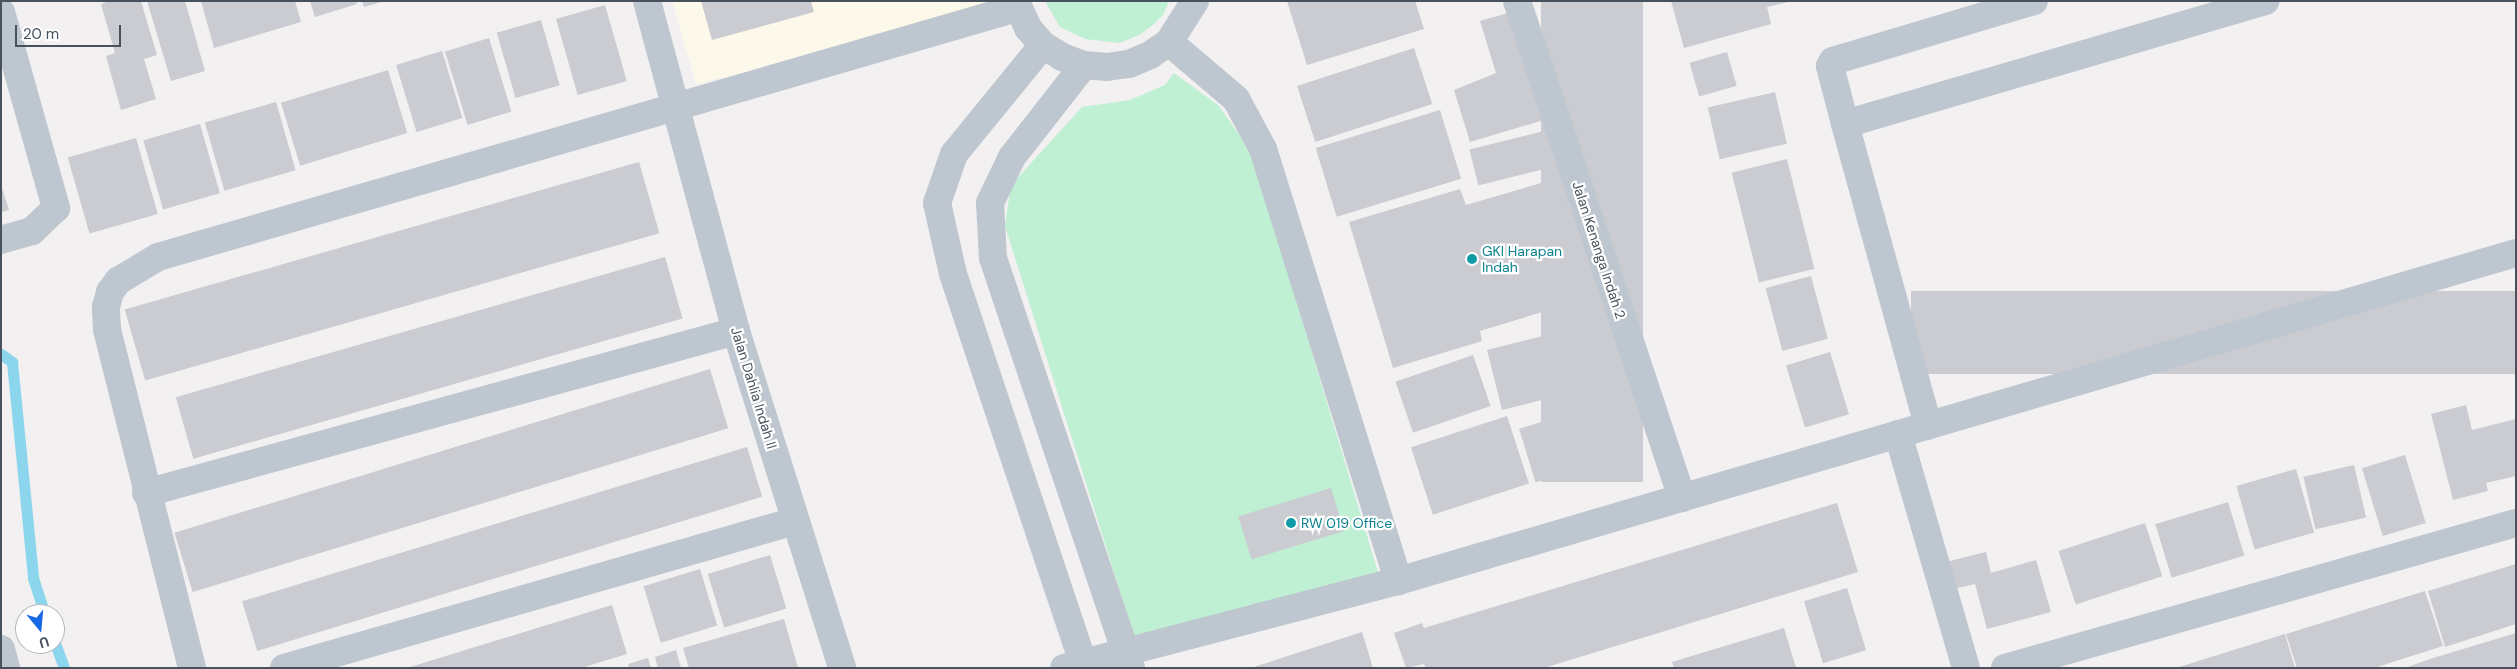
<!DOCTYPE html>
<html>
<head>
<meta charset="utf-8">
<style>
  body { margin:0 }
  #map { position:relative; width:2517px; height:669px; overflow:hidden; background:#f2f0f0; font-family:"DM Sans",sans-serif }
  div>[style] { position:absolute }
  .commercial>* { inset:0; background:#fcf8ea }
  .green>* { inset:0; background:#bff0d4 }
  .stream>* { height:11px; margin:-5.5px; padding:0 5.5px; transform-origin:5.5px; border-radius:5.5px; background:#8bd5ed }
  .building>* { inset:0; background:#caccd2; transform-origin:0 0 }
  .street>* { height:28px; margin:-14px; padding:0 14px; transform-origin:14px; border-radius:14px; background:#bec7cf }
  .dots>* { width:14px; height:14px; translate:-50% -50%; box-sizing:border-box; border:2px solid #fff; border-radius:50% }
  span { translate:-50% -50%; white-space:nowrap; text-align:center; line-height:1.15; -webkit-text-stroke:4.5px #fff; paint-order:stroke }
  .street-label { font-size:14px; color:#48525e }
  .culture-label { font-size:14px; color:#0d838f }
  .left { translate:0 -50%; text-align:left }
  .frame { position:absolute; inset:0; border:2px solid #48525e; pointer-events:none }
  .north { position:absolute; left:15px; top:604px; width:50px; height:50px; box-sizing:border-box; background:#fff; border:1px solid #b6babf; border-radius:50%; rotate:163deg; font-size:14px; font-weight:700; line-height:20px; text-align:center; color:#48525e }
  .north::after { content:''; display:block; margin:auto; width:18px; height:22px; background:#1869e5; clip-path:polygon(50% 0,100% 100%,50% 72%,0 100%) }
  .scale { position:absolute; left:15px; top:25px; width:106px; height:22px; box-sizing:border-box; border:2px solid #48525e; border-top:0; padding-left:6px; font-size:15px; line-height:18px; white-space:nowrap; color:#48525e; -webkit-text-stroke:4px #fff; paint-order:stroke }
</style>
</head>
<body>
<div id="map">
  <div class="commercial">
    <i style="clip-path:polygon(672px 1px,1046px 1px,696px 84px)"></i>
  </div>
  <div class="green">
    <i style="clip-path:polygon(1045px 1px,1169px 1px,1163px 15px,1154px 24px,1141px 34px,1120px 43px,1085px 39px,1060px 27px)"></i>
    <i style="clip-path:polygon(1174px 73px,1218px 105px,1251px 151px,1378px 572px,1136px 642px,1005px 226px,1011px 185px,1082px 107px,1130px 100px,1165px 85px)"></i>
  </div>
  <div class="stream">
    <i style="left:1px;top:354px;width:14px;rotate:36deg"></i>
    <i style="left:12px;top:362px;width:217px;rotate:84.4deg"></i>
    <i style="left:33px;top:578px;width:38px;rotate:72deg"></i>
    <i style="left:55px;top:643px;width:27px;rotate:70deg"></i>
  </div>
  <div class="building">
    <i style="clip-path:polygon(109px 1px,141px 1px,157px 55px,144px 59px,156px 99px,121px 110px,106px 56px,115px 53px,101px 4px)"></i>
    <i style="clip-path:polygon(147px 1px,185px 1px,205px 71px,171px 81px)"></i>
    <i style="clip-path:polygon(201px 1px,295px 1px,301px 22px,214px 48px)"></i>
    <i style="clip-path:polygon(310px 1px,356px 1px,357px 4px,315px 17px)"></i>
    <i style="clip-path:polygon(362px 1px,381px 1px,381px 2px,364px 7px)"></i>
    <i style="clip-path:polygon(701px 1px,811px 1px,814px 12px,712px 40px)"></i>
    <i style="clip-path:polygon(1287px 1px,1415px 1px,1424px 29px,1307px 65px)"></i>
    <i style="left:1541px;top:1px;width:102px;height:481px"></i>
    <i style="clip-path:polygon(1671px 1px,1788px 1px,1788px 2px,1767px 7px,1771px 24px,1684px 48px)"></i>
    <i style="left:605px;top:5px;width:79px;height:51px;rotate:74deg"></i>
    <i style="clip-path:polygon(1508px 13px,1544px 120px,1470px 142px,1454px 90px,1496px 73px,1480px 21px)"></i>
    <i style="left:541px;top:20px;width:68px;height:46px;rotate:74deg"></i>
    <i style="left:489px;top:38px;width:77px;height:46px;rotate:73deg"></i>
    <i style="left:1414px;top:48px;width:59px;height:123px;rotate:72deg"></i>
    <i style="left:442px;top:51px;width:70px;height:48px;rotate:73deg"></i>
    <i style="left:1727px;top:52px;width:35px;height:39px;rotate:74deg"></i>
    <i style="left:388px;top:70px;width:66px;height:112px;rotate:73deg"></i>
    <i style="left:1775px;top:92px;width:53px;height:69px;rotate:77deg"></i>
    <i style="left:276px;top:102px;width:71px;height:74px;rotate:74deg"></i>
    <i style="left:1440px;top:110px;width:72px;height:130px;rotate:73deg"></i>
    <i style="left:200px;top:124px;width:72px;height:59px;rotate:74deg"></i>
    <i style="left:1548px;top:130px;width:37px;height:81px;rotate:76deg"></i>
    <i style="left:136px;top:138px;width:79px;height:71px;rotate:74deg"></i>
    <i style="left:1787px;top:159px;width:113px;height:57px;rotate:76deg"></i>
    <i style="left:639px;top:162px;width:74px;height:535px;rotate:74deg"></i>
    <i style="clip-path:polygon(1558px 178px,1595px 296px,1480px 331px,1482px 341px,1393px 368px,1349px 222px,1460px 189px,1466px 205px)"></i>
    <i style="clip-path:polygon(1px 185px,9px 210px,1px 212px)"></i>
    <i style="left:665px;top:257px;width:64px;height:509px;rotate:74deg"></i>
    <i style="left:1811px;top:276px;width:65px;height:47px;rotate:75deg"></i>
    <i style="left:2516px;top:291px;width:83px;height:605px;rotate:90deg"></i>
    <i style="clip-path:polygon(1563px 331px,1566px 343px,1586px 339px,1592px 374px,1574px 378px,1577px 391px,1502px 410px,1487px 350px)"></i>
    <i style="left:1830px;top:352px;width:65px;height:46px;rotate:73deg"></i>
    <i style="left:1473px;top:355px;width:54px;height:82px;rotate:71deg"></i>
    <i style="left:710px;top:369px;width:62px;height:560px;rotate:73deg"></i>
    <i style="clip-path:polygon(2466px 405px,2472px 430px,2516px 419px,2516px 476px,2486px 483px,2488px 491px,2453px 500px,2431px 414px)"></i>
    <i style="left:1587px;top:408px;width:56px;height:71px;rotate:73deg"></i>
    <i style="left:1507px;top:416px;width:71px;height:101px;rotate:72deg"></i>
    <i style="left:747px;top:447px;width:52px;height:528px;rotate:73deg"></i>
    <i style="left:2405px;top:455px;width:71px;height:45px;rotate:73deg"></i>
    <i style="left:2354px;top:465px;width:54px;height:52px;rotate:77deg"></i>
    <i style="left:2296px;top:469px;width:66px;height:62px;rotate:74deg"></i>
    <i style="left:1331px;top:488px;width:45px;height:97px;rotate:73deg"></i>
    <i style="left:2228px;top:502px;width:56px;height:76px;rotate:73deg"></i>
    <i style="clip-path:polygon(1837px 503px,1858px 572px,1544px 668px,1426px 668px,1424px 664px,1406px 668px,1394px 633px,1422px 623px,1424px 628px)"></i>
    <i style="left:2145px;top:523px;width:56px;height:91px;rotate:72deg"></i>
    <i style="clip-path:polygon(1986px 552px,1991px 573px,2036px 560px,2051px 612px,1987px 629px,1975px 584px,1949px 590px,1942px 563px)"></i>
    <i style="left:770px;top:555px;width:56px;height:65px;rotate:73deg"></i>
    <i style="clip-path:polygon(2516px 564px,2516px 624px,2445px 647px,2428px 591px)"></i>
    <i style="left:700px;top:569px;width:59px;height:59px;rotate:73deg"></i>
    <i style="left:1847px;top:588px;width:65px;height:45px;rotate:73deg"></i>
    <i style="clip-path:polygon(2425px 591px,2443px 646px,2374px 668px,2297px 668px,2286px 634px)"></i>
    <i style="clip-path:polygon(612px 605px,627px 654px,581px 668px,407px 668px)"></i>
    <i style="clip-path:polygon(784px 619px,798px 668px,689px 668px,683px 648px)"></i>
    <i style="clip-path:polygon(1784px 628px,1796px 668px,1674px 668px,1672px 662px)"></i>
    <i style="clip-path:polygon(1362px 632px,1373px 668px,1254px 668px,1254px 667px)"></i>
    <i style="clip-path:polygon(2516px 633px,2516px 668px,2405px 668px,2430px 659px)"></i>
    <i style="clip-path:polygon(2285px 634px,2295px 668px,2179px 668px,2179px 667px)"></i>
    <i style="clip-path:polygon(676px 650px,681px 668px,658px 668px,655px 657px)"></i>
    <i style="clip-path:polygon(648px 658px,651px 668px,629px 668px,628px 664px)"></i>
  </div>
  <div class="street">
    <i style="left:647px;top:1px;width:342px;rotate:74.9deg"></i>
    <i style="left:736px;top:331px;width:353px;rotate:72.5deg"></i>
    <i style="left:1016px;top:1px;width:30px;rotate:66deg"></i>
    <i style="left:1028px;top:28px;width:23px;rotate:49deg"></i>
    <i style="left:1043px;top:45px;width:22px;rotate:32deg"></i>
    <i style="left:1062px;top:57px;width:23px;rotate:20deg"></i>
    <i style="left:1084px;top:65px;width:23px;rotate:5deg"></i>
    <i style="left:1107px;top:67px;width:22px;rotate:-8deg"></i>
    <i style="left:1129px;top:64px;width:23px;rotate:-23deg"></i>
    <i style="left:1150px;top:55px;width:23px;rotate:-34deg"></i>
    <i style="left:1169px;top:42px;width:49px;rotate:-57.6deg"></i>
    <i style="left:1517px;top:1px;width:524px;rotate:71.63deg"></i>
    <i style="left:2034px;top:1px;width:210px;rotate:163.4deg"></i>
    <i style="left:1833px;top:61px;width:6px;rotate:121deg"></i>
    <i style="left:1830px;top:66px;width:60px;rotate:75.5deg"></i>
    <i style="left:1845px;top:124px;width:438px;rotate:-16.3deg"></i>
    <i style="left:1px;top:12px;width:204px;rotate:74.3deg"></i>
    <i style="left:56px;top:208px;width:33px;rotate:136deg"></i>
    <i style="left:32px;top:231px;width:32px;rotate:164deg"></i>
    <i style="left:1169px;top:42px;width:88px;rotate:40.4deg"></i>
    <i style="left:1236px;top:99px;width:57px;rotate:61.6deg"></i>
    <i style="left:1263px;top:149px;width:453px;rotate:72.6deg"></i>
    <i style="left:1043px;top:45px;width:141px;rotate:129.2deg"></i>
    <i style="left:954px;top:154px;width:52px;rotate:109.1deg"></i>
    <i style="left:937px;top:203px;width:73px;rotate:77.3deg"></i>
    <i style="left:953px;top:274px;width:416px;rotate:71.5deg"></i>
    <i style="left:1084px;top:65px;width:117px;rotate:128deg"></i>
    <i style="left:1012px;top:157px;width:51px;rotate:115.6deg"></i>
    <i style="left:990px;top:203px;width:55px;rotate:86.9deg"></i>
    <i style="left:993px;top:258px;width:433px;rotate:71.4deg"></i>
    <i style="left:1845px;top:124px;width:313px;rotate:74.6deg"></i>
    <i style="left:1898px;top:434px;width:244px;rotate:73.8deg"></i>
    <i style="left:146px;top:493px;width:612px;rotate:-15.35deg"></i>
    <i style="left:1px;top:649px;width:20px;rotate:75deg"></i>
    <i style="left:192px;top:668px;width:349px;rotate:-104.1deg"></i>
    <i style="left:107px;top:329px;width:22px;rotate:-93deg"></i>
    <i style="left:106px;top:307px;width:16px;rotate:-75deg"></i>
    <i style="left:110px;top:292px;width:14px;rotate:-54deg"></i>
    <i style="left:118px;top:281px;width:47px;rotate:-31deg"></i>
    <i style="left:158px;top:257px;width:894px;rotate:-16.17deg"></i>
    <i style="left:284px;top:668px;width:532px;rotate:-16.05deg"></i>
    <i style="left:1064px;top:668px;width:345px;rotate:-14.6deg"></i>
    <i style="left:1398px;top:581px;width:1165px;rotate:-16.35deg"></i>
    <i style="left:2005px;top:668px;width:531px;rotate:-15.84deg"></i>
  </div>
  <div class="dots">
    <i style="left:1472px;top:259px;background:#0f9aa8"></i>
    <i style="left:1291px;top:523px;background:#0f9aa8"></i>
  </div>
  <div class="street-label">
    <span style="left:1599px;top:250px;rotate:72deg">Jalan Kenanga Indah 2</span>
    <span style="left:754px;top:388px;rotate:73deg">Jalan Dahlia Indah II</span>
  </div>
  <div class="culture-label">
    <span class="left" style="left:1482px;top:259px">GKI Harapan<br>Indah</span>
    <span class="left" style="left:1301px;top:523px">RW 019 Office</span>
  </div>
  <div class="frame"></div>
  <div class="north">U</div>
  <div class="scale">20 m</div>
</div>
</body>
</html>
